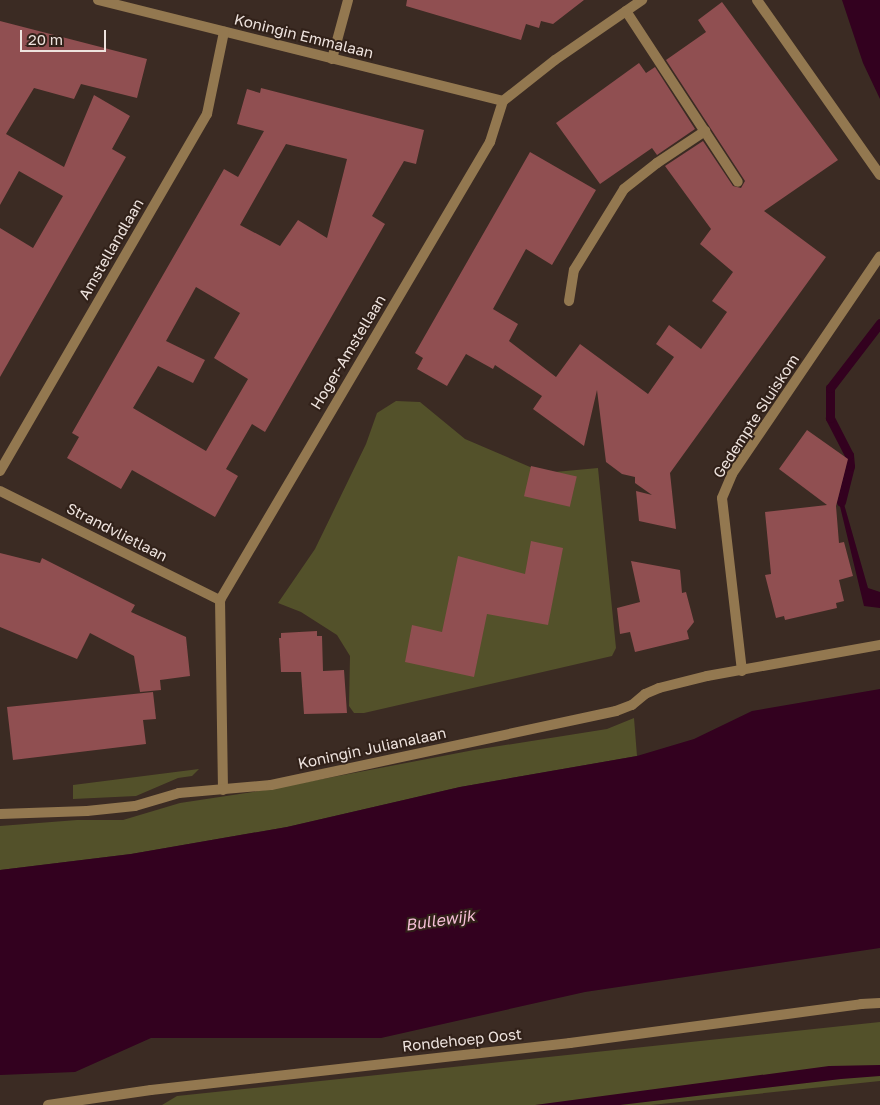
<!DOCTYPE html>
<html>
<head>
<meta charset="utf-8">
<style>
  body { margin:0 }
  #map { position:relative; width:880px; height:1105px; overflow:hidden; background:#3b2b23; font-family:"Golos Text",sans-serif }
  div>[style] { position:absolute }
  .green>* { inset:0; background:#53512a }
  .water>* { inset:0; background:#33011f }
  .stream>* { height:9px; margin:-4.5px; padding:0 4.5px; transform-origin:4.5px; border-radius:4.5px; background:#33011f }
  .building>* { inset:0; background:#904f51; transform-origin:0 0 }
  .lane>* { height:10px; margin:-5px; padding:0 5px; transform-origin:5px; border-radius:5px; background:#937850 }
  .street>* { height:10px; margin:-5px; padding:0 5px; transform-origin:5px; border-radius:5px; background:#937850 }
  span { translate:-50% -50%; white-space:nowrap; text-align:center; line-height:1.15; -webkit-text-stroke:4px #312119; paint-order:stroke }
  .street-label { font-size:15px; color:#eee3de }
  .water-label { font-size:16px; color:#f5bfd7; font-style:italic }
  .scale { position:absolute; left:20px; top:30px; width:86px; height:22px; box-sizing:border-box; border:2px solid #eee3de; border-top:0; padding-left:6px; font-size:15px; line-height:18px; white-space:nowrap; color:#eee3de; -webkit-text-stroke:4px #312119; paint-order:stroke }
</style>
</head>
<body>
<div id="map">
  <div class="green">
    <i style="clip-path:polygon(396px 401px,420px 402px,465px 439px,544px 473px,598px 468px,616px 648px,612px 656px,364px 713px,354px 713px,349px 706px,350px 656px,337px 635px,301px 612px,278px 603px,315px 549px,366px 444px,377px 413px)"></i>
    <i style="clip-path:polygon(634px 718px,637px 756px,460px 787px,287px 827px,131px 854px,0 870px,0 826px,77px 820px,123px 820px,180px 803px,265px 790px,474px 750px,607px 729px)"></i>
    <i style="clip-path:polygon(199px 769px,192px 776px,178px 778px,136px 796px,73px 799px,73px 785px)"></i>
    <i style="clip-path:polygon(880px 1022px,880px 1081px,651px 1105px,162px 1105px,177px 1096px)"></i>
  </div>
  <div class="water">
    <i style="clip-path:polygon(842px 0,880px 0,880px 99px,863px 63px)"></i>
    <i style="clip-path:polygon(838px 498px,844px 504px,868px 588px,880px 592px,880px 608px,864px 606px)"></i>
    <i style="clip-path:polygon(880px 689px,880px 948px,585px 992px,381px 1038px,151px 1038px,75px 1072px,0 1075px,0 870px,131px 854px,287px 827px,460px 787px,637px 756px,694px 739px,752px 711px)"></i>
    <i style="clip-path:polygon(880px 1065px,880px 1076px,841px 1079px,620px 1105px,535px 1105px,829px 1066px)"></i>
  </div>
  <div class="stream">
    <i style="left:841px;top:502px;width:37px;rotate:-76deg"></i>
    <i style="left:850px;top:466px;width:11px;rotate:-95deg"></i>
    <i style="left:849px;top:455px;width:42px;rotate:-117.2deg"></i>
    <i style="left:830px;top:418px;width:30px;rotate:-90deg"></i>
    <i style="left:830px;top:388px;width:82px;rotate:-52.4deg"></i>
  </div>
  <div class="building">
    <i style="clip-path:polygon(407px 0,584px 0,553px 24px,541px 21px,539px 28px,526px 24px,521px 40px,406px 6px)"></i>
    <i style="clip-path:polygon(722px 2px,838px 160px,764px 211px,826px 257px,670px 473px,676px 529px,639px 521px,636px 491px,652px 495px,635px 483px,635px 477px,622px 474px,606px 462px,597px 390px,584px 446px,533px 409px,542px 396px,495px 365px,493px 369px,466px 354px,447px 386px,417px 369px,423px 358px,415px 353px,530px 152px,596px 190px,552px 265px,526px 249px,493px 309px,518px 324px,509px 341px,556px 377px,580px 344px,648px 394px,674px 357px,656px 344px,669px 325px,701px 349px,727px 312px,712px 301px,733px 272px,700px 244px,711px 229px,665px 166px,703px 141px,733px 186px,741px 188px,745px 181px,666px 60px,706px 32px,698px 20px)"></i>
    <i style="clip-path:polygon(0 21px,147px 59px,137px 98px,81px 84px,74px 99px,34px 88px,6px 134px,64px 167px,94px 95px,130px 116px,112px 149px,126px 157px,0 377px,0 228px,33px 248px,63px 196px,19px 171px,0 205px)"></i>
    <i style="clip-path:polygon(639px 63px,646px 73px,655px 67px,695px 129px,657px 155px,652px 148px,600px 184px,556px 123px)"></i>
    <i style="clip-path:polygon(evenodd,261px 88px,424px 130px,416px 164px,404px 161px,372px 216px,385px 224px,265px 432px,252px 424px,226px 469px,238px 476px,215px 517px,132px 470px,121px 489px,67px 458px,79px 437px,72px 433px,224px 169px,238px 177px,264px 131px,237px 124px,247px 89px,260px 93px,261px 88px,286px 144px,347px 159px,327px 238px,298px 220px,280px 246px,240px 225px,286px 144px,261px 88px,196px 287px,240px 313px,214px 358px,248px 379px,206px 451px,133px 408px,158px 366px,193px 383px,205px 360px,166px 341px,196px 287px)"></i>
    <i style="clip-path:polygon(807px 430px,848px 459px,836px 506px,839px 543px,844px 542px,853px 576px,839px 580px,844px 601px,836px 603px,837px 608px,785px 620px,784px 616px,776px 618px,765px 575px,771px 574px,765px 512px,827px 505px,779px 469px)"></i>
    <i style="left:531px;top:466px;width:47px;height:31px;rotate:13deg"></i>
    <i style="clip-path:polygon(531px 541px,563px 548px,548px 625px,487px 614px,474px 677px,405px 662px,412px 625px,442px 632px,458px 556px,525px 574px)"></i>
    <i style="clip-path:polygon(0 553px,40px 563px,42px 558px,135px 605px,131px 612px,186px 637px,190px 676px,160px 680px,161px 690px,140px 692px,134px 656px,90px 633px,77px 659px,0 627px)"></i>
    <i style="clip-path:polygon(631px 561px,680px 570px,682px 593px,686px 592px,694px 622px,687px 631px,689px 639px,635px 652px,630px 632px,620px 634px,617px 608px,640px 602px)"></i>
    <i style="clip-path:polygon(317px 631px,317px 636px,322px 636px,323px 671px,344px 670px,347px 713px,304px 714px,301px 672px,281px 672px,279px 638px,281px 638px,281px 633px)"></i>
    <i style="clip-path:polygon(153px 692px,156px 719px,143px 720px,146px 744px,13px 760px,7px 707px)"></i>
  </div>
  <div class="lane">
    <i style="left:626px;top:11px;width:204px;rotate:56.8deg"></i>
    <i style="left:569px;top:301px;width:31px;rotate:-81deg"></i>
    <i style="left:574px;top:270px;width:95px;rotate:-58.3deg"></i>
    <i style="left:624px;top:189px;width:42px;rotate:-38.2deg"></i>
    <i style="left:657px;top:163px;width:58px;rotate:-33.7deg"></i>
  </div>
  <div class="street">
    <i style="left:98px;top:0;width:417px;rotate:14deg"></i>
    <i style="left:757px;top:0;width:214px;rotate:54.9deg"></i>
    <i style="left:332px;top:59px;width:61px;rotate:-74.8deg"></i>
    <i style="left:0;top:471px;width:413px;rotate:-59.9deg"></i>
    <i style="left:207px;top:114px;width:84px;rotate:-78.3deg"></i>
    <i style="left:0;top:491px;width:246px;rotate:26.4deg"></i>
    <i style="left:742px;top:671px;width:174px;rotate:-96.6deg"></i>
    <i style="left:722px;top:498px;width:26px;rotate:-67deg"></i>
    <i style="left:732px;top:474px;width:263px;rotate:-55.8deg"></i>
    <i style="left:223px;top:790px;width:190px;rotate:-90.9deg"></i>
    <i style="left:220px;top:600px;width:532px;rotate:-59.48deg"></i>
    <i style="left:490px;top:142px;width:43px;rotate:-72.4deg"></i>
    <i style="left:503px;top:101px;width:66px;rotate:-38.3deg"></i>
    <i style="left:555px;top:60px;width:106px;rotate:-34.6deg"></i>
    <i style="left:0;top:814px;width:87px;rotate:-2deg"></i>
    <i style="left:87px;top:811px;width:48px;rotate:-5.9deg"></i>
    <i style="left:135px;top:806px;width:46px;rotate:-16.5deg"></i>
    <i style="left:179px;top:793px;width:92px;rotate:-5deg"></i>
    <i style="left:271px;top:785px;width:353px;rotate:-12.1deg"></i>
    <i style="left:616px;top:711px;width:17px;rotate:-21deg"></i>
    <i style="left:632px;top:705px;width:17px;rotate:-40deg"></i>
    <i style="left:645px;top:694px;width:15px;rotate:-23deg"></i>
    <i style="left:659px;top:688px;width:49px;rotate:-14deg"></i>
    <i style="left:707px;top:676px;width:176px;rotate:-10.2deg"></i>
    <i style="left:48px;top:1105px;width:104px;rotate:-8.3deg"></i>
    <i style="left:151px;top:1090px;width:422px;rotate:-6.4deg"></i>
    <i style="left:570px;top:1043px;width:294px;rotate:-7.6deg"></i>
    <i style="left:861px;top:1004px;width:19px;rotate:-3deg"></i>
  </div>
  <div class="street-label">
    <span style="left:304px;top:36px;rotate:14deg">Koningin Emmalaan</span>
    <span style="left:111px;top:249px;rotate:-60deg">Amstellandlaan</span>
    <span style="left:348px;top:352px;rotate:-59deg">Hoger-Amstellaan</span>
    <span style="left:756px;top:416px;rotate:-57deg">Gedempte Sluiskom</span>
    <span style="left:117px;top:532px;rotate:27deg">Strandvlietlaan</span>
    <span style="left:372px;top:748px;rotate:-12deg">Koningin Julianalaan</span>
    <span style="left:462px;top:1040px;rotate:-6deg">Rondehoep Oost</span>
  </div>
  <div class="water-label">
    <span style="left:440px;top:920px;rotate:-8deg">Bullewijk</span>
  </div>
  <div class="scale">20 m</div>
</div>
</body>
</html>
